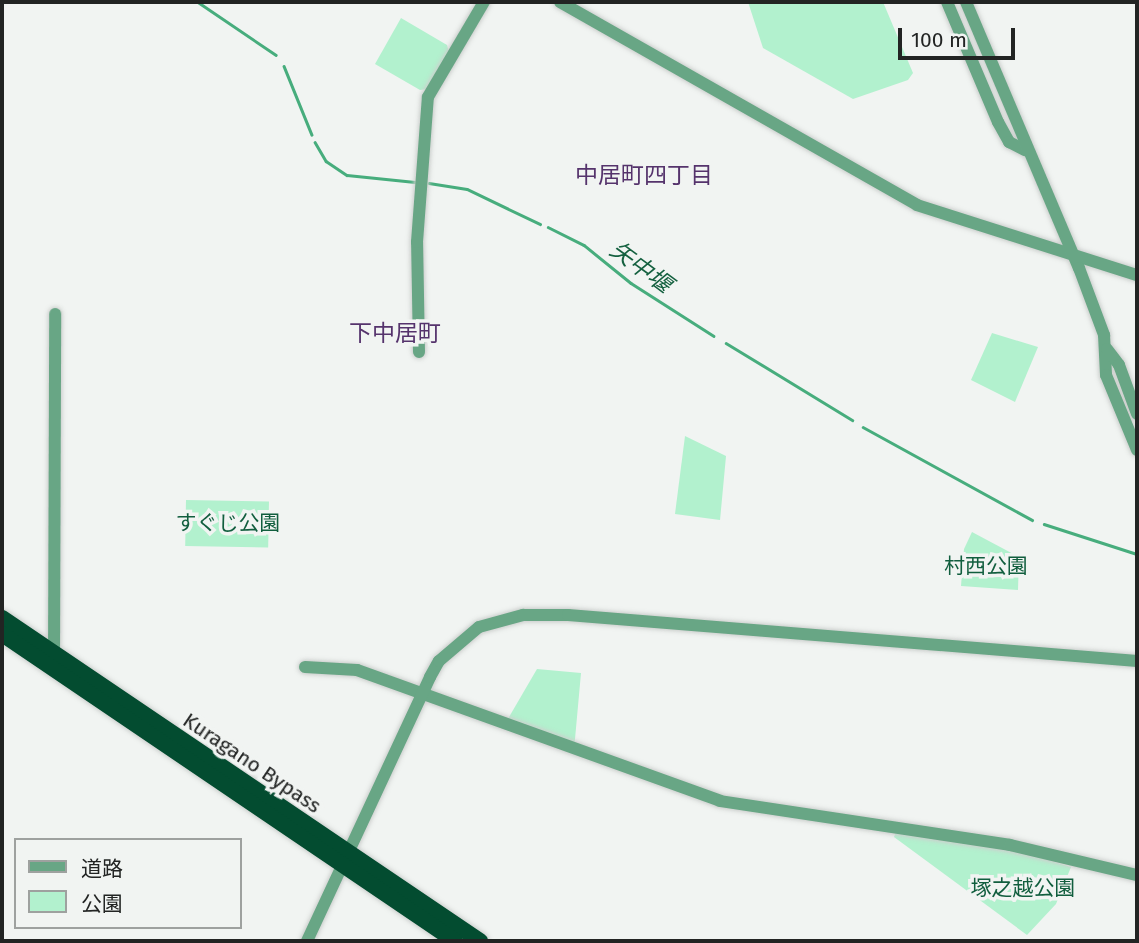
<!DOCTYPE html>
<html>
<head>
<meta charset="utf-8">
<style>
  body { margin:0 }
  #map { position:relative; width:1139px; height:943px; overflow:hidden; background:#f1f4f2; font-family:"Fira Sans","Noto Sans JP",sans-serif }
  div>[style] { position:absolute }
  .green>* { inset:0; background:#b2f1ce; transform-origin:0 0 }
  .stream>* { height:2.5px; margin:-1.25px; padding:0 1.25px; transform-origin:1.25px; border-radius:1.25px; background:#47ad7d }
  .roads { filter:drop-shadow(0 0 2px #cccfcd) drop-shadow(0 0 2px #cccfcd) }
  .tertiary>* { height:12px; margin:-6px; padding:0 6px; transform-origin:6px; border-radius:6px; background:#68a685 }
  .trunk>* { height:16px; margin:-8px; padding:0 8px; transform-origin:8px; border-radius:8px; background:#034c30 }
  span { translate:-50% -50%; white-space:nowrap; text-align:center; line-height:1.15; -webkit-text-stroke:7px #f1f4f2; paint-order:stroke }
  .park-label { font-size:21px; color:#115e3e }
  .street-label { font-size:21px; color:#222423 }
  .neighbourhood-label { font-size:23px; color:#55336c }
  .water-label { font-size:23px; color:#156140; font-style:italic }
  .frame { position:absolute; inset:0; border:4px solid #222423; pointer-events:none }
  .legend { position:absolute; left:14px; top:838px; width:228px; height:91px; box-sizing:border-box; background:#f1f4f2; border:2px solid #9ea19f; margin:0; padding:9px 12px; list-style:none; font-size:21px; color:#222423 }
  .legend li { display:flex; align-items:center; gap:14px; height:35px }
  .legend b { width:35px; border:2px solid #9ea19f }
  .scale { position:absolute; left:898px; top:28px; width:117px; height:32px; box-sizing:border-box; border:4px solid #222423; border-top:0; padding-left:9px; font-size:21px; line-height:24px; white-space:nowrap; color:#222423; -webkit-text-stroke:5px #f1f4f2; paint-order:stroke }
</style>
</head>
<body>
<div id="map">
  <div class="green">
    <i style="clip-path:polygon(748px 2px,883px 2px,913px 73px,908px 80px,853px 99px,763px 48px)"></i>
    <i style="clip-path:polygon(401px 18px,447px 45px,449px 52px,427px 89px,420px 90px,375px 64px)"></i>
    <i style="clip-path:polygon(992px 333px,1038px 347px,1015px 402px,971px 380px)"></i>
    <i style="clip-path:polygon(685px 436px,726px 456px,720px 520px,675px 514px)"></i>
    <i style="left:186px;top:500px;width:83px;height:46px;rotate:1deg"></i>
    <i style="clip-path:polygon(972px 532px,1019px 557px,1018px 590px,961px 586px,964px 549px)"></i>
    <i style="clip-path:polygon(537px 669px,581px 673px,574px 750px,505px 724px)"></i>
    <i style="clip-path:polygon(896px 832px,1015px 850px,1071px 867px,1056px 904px,1027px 935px,894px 837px)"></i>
  </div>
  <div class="stream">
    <i style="left:198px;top:2px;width:94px;rotate:34.2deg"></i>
    <i style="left:284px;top:66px;width:74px;rotate:67.9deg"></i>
    <i style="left:315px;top:142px;width:22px;rotate:60deg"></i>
    <i style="left:326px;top:161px;width:25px;rotate:34deg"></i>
    <i style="left:347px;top:175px;width:68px;rotate:5.9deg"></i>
    <i style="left:429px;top:183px;width:38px;rotate:9deg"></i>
    <i style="left:467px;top:189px;width:81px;rotate:25.6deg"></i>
    <i style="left:548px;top:227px;width:40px;rotate:26.6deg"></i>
    <i style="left:584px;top:245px;width:60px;rotate:39deg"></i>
    <i style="left:631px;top:283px;width:98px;rotate:32.6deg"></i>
    <i style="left:726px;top:343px;width:148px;rotate:31.4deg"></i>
    <i style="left:863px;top:427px;width:193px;rotate:28.8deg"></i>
    <i style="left:1044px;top:524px;width:98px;rotate:17.9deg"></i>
  </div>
  <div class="roads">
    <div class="tertiary">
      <i style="left:560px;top:2px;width:411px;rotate:29.6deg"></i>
      <i style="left:917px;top:205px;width:231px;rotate:17.7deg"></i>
      <i style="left:947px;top:2px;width:130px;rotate:67deg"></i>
      <i style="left:998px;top:122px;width:23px;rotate:61deg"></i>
      <i style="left:1009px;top:142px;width:18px;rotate:27deg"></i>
      <i style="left:966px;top:2px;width:289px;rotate:67deg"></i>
      <i style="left:1079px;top:268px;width:72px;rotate:69.5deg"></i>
      <i style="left:1104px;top:335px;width:40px;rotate:87.1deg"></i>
      <i style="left:1106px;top:375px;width:81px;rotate:67.5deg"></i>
      <i style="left:1107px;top:349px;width:20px;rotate:53deg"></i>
      <i style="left:1119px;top:365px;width:52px;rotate:69.8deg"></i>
      <i style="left:419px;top:352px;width:110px;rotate:-91deg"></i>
      <i style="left:417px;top:242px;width:145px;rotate:-85.7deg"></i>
      <i style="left:428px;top:97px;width:110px;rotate:-59.5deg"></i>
      <i style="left:54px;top:660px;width:346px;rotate:-89.8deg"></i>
      <i style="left:305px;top:667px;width:52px;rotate:3.3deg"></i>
      <i style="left:357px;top:670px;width:386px;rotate:19.8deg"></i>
      <i style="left:720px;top:801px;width:293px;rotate:8.6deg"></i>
      <i style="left:1010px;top:845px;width:130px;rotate:13.3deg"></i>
      <i style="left:307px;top:941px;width:291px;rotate:-65deg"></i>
      <i style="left:430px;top:677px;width:18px;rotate:-61deg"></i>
      <i style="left:439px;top:661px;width:52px;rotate:-40.4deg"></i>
      <i style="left:479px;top:627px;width:46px;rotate:-15.3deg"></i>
      <i style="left:523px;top:615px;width:45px"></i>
      <i style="left:568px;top:615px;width:571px;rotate:4.62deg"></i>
    </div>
    <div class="trunk">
      <i style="left:2px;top:618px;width:577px;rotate:34.05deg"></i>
      <i style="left:2px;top:634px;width:547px;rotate:34.13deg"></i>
    </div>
  </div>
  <div class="park-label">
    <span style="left:228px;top:523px">すぐじ公園</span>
    <span style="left:986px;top:566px">村西公園</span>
    <span style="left:1023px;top:888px">塚之越公園</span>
  </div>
  <div class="street-label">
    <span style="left:252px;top:763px;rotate:34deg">Kuragano Bypass</span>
  </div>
  <div class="neighbourhood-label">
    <span style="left:644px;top:175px">中居町四丁目</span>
    <span style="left:395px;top:333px">下中居町</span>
  </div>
  <div class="water-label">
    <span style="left:641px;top:267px;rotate:36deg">矢中堰</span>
  </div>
  <div class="frame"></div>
  <ul class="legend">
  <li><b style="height:9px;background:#68a685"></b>道路</li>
  <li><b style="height:19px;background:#b2f1ce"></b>公園</li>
  </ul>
  <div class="scale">100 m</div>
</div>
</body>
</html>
